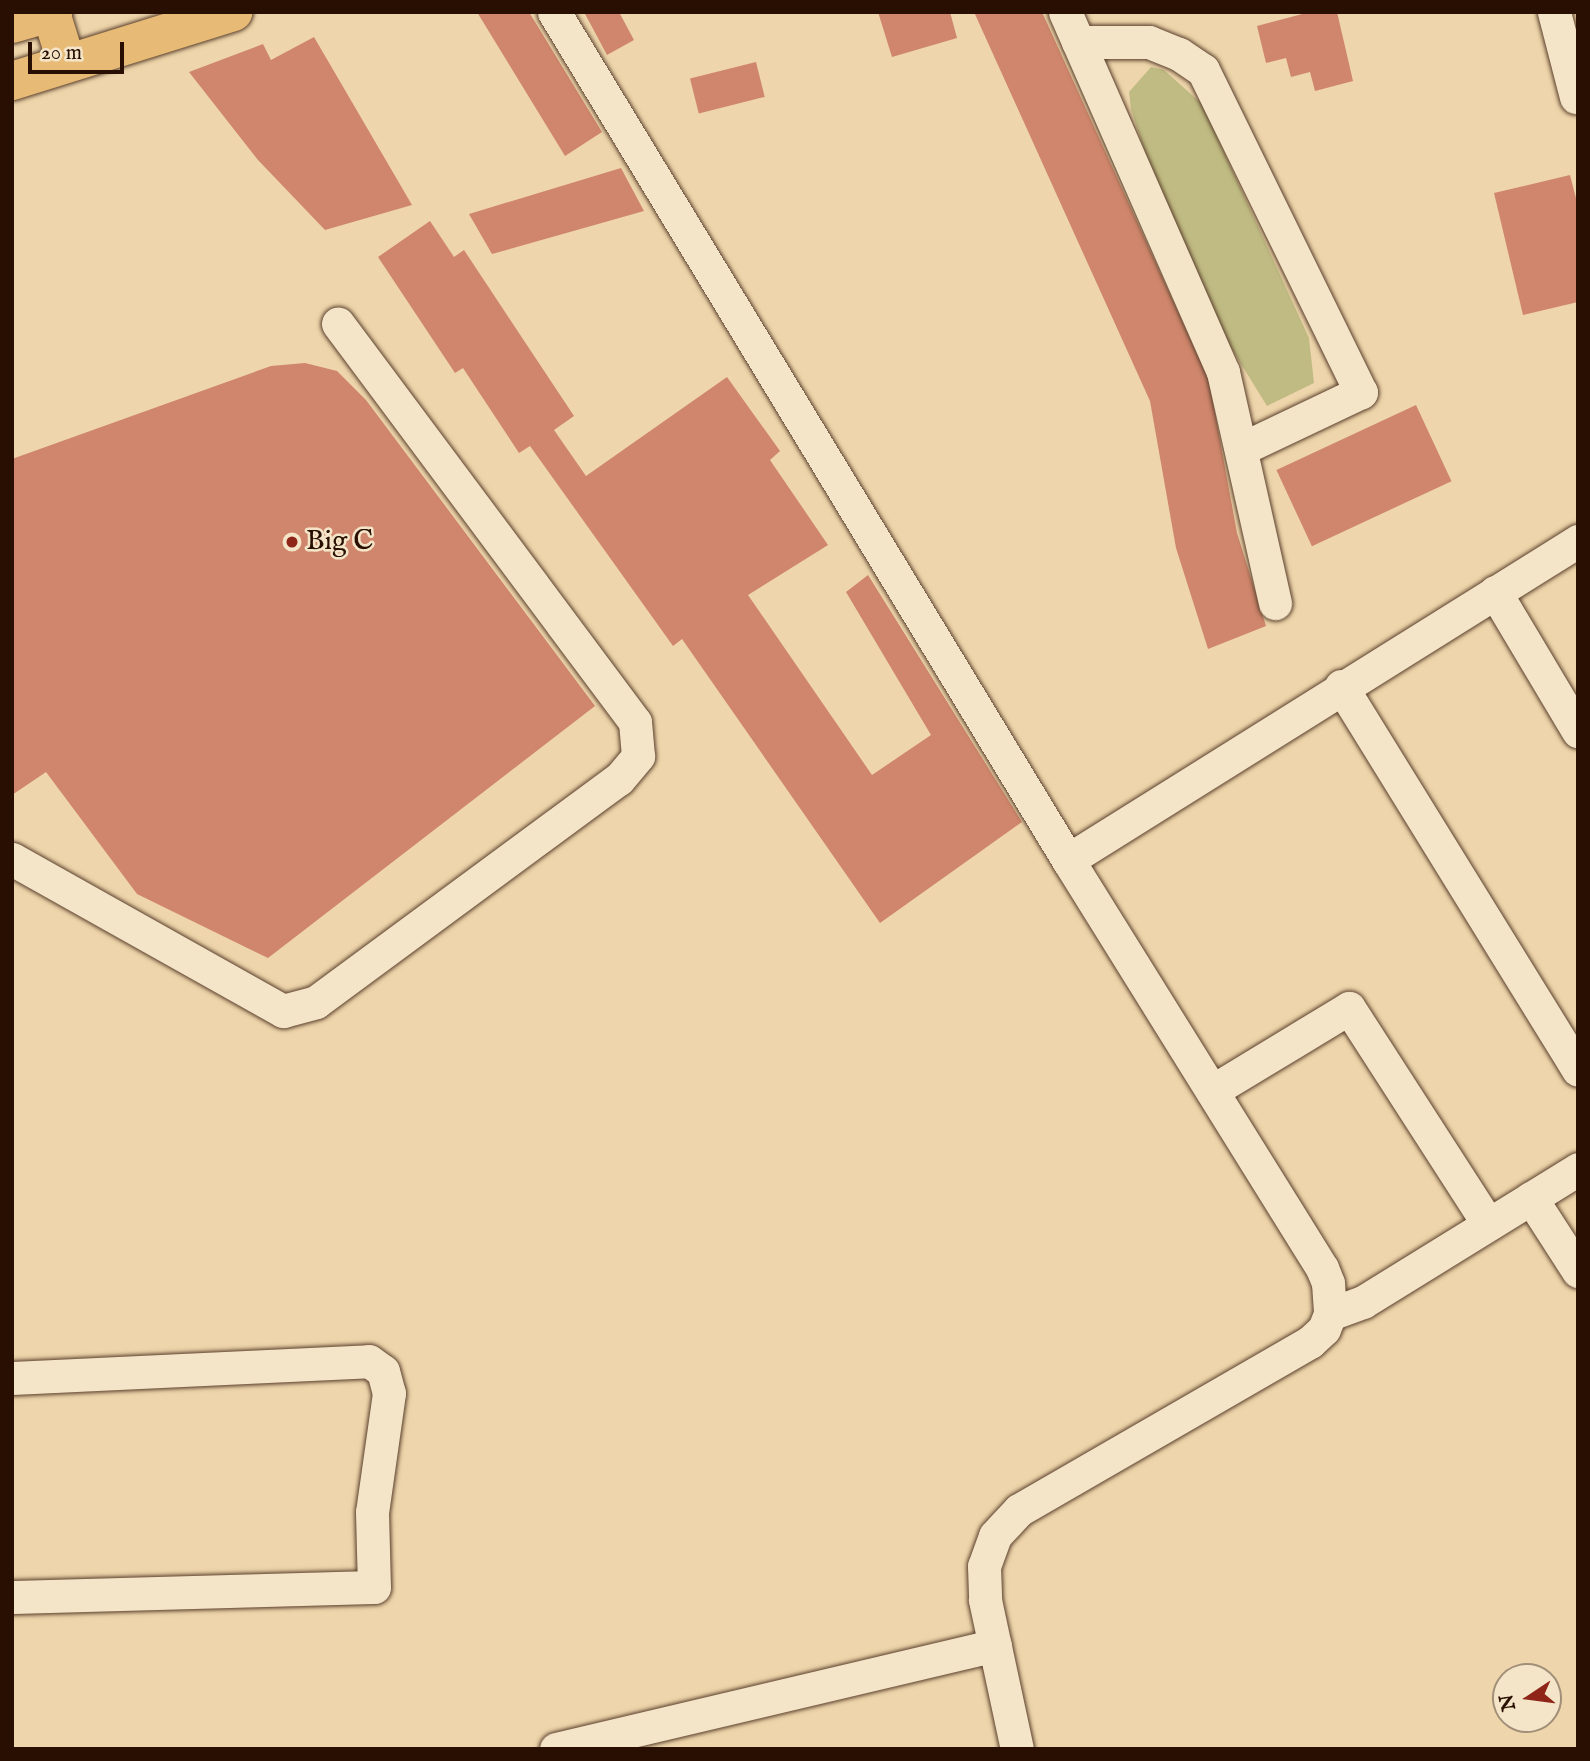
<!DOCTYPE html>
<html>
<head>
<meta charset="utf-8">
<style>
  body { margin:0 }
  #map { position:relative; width:1590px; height:1761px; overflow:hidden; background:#eed5ab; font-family:"IM FELL English",serif }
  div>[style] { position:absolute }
  .green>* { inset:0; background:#c0bb83 }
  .building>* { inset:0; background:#cf866c; transform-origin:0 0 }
  .roads { filter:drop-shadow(0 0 2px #5a402c) drop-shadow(0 0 2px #5a402c) }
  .minor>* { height:33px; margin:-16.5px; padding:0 16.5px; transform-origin:16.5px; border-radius:16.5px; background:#f4e4c8 }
  .major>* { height:38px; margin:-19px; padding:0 19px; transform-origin:19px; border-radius:19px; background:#e7ba76 }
  .dots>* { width:19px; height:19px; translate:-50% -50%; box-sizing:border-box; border:4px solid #f4e4c8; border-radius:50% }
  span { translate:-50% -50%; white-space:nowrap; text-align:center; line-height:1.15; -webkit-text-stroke:5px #f4e4c8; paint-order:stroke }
  .poi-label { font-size:28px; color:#280f01 }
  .left { translate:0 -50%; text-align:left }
  .frame { position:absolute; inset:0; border:14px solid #280f01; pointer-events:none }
  .north { position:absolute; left:1492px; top:1663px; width:70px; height:70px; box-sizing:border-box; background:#f4e4c8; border:2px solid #a28f78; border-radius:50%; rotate:257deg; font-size:19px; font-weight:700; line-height:28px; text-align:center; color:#280f01 }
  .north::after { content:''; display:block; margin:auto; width:24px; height:32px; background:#8f2418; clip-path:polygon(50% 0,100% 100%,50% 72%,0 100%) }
  .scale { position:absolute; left:28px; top:42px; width:96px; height:32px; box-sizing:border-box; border:4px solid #280f01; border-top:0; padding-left:9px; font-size:21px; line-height:24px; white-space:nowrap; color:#280f01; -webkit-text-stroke:5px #f4e4c8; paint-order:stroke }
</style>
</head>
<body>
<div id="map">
  <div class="green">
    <i style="clip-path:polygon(1151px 67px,1164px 70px,1202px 104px,1309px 338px,1314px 383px,1267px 406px,1209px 312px,1157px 189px,1131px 109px,1129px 92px)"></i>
  </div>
  <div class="building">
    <i style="clip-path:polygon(477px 12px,529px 12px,602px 132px,565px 156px)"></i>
    <i style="clip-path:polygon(584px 12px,619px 12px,634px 40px,607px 55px)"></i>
    <i style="clip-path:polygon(878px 12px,950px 12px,957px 38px,892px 57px)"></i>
    <i style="clip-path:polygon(974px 12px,1042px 12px,1209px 380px,1237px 533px,1266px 626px,1208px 649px,1176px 548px,1150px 401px)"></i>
    <i style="clip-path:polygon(1310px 12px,1337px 12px,1353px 81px,1315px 91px,1310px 72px,1291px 77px,1286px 58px,1266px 63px,1257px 26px)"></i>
    <i style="clip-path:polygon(314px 37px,412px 205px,325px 230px,258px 160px,189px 72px,263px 44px,271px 60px)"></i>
    <i style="left:756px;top:62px;width:36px;height:68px;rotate:76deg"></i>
    <i style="clip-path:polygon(621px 168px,644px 211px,492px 254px,469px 214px)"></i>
    <i style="clip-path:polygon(1570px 175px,1578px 206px,1578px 302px,1523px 315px,1494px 193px)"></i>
    <i style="clip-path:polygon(430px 221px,454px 257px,464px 250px,574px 416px,554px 430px,586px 476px,727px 377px,780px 451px,770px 460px,828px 545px,748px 595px,872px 775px,931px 735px,846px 592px,868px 575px,1022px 822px,880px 923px,682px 639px,673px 646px,530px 446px,519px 453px,463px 368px,455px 373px,378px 257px)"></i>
    <i style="clip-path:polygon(305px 363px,337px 371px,366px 400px,595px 706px,268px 958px,137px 894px,46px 772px,12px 795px,12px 459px,271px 366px)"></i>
    <i style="left:1416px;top:405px;width:84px;height:154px;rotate:65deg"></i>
  </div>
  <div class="roads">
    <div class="minor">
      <i style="left:554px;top:12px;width:992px;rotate:58.78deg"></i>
      <i style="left:1068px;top:860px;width:481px;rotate:58.1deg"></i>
      <i style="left:1322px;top:1268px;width:16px;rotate:68deg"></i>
      <i style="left:1328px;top:1283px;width:31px;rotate:86deg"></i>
      <i style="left:1330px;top:1314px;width:16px;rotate:112deg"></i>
      <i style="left:1324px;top:1329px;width:19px;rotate:137deg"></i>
      <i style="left:1310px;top:1342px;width:336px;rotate:150deg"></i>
      <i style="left:1019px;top:1510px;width:35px;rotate:133deg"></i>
      <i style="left:995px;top:1536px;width:32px;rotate:110deg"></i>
      <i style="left:984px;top:1566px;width:34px;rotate:88deg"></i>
      <i style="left:985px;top:1600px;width:152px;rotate:77.9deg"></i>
      <i style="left:1065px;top:12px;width:393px;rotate:66.3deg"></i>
      <i style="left:1223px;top:372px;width:237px;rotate:77.3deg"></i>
      <i style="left:1554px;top:12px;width:88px;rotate:75.5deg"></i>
      <i style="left:1078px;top:42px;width:71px"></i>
      <i style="left:1149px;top:42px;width:32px;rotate:22deg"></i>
      <i style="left:1179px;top:54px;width:29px;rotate:34deg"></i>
      <i style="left:1203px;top:70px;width:359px;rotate:63.9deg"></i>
      <i style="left:1361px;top:392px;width:133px;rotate:154.6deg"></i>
      <i style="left:1495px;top:592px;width:162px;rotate:59.2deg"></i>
      <i style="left:1341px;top:686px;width:451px;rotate:58.3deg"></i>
      <i style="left:12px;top:859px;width:311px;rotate:29.3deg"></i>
      <i style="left:283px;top:1011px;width:34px;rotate:-15deg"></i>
      <i style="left:316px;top:1002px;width:376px;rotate:-36.4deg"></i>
      <i style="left:619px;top:779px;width:30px;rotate:-50deg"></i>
      <i style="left:638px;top:756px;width:34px;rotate:-95deg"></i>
      <i style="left:635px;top:722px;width:497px;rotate:-126.7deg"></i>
      <i style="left:1068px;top:860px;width:602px;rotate:-32.03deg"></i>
      <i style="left:1212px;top:1091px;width:160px;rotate:-31.2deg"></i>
      <i style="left:1349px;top:1008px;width:257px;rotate:57.2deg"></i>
      <i style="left:1531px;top:1198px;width:87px;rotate:57.2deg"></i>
      <i style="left:1330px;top:1314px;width:35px;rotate:-20deg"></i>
      <i style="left:1363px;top:1302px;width:253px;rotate:-31.7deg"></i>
      <i style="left:12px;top:1378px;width:357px;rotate:-2.7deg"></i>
      <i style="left:369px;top:1361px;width:17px;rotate:36deg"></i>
      <i style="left:383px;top:1371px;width:23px;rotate:75deg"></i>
      <i style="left:389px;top:1393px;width:120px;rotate:98.1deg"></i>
      <i style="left:372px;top:1512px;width:75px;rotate:88.5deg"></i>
      <i style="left:374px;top:1587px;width:362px;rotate:178.4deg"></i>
      <i style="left:556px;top:1749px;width:451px;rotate:-13.3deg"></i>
    </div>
    <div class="major">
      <i style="left:51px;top:13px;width:53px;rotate:72.6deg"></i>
      <i style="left:12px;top:24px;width:43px;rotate:-16.3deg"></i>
      <i style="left:12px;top:81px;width:232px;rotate:-17.3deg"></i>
    </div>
  </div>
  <div class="dots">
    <i style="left:292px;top:542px;background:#8f2418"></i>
  </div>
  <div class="poi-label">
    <span class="left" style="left:306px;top:542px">Big C</span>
  </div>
  <div class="frame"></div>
  <div class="north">N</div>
  <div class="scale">20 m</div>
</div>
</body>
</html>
